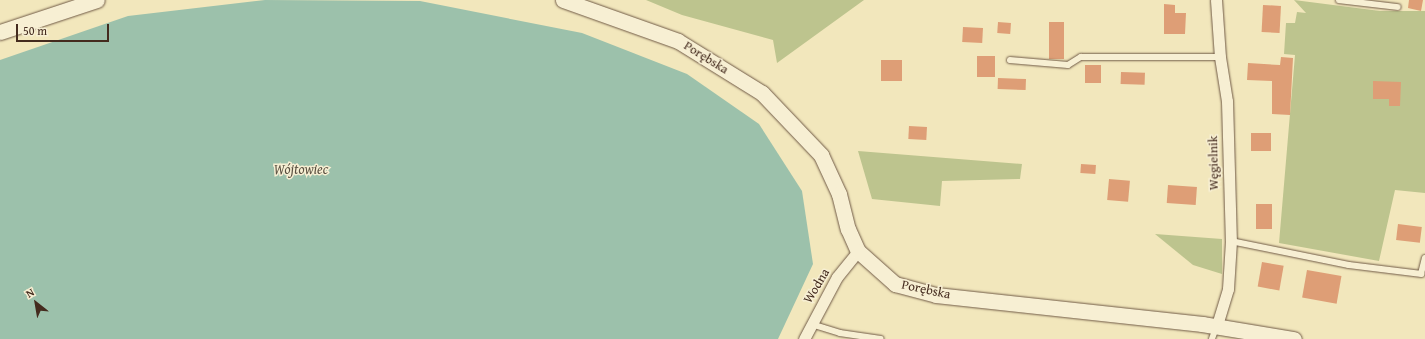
<!DOCTYPE html>
<html>
<head>
<meta charset="utf-8">
<style>
  body { margin:0 }
  #map { position:relative; width:1425px; height:339px; overflow:hidden; background:#f2e7bc; font-family:"Gentium Book Plus",serif }
  div>[style] { position:absolute }
  .green>* { inset:0; background:#bdc48e }
  .water>* { inset:0; background:#9cc1ab }
  .building>* { inset:0; background:#de9e76; transform-origin:0 0 }
  .roads { filter:drop-shadow(0 0 1px #705a46) drop-shadow(0 0 1px #705a46) }
  .lane>* { height:5.5px; margin:-2.75px; padding:0 2.75px; transform-origin:2.75px; border-radius:2.75px; background:#f7efd3 }
  .street>* { height:11px; margin:-5.5px; padding:0 5.5px; transform-origin:5.5px; border-radius:5.5px; background:#f7efd3 }
  .secondary>* { height:15px; margin:-7.5px; padding:0 7.5px; transform-origin:7.5px; border-radius:7.5px; background:#f7efd3 }
  span { translate:-50% -50%; white-space:nowrap; text-align:center; line-height:1.15; -webkit-text-stroke:3px #f7efd3; paint-order:stroke }
  .street-label { font-size:13px; color:#442b1e }
  .water-label { font-size:14px; color:#5a5041; font-style:italic }
  .north { position:absolute; left:16px; top:283px; width:40px; height:40px; -webkit-text-stroke:3px #f7efd3; paint-order:stroke; rotate:329deg; font-size:11px; font-weight:700; line-height:16px; text-align:center; color:#442b1e }
  .north::after { content:''; display:block; margin:auto; width:14px; height:18px; background:#442b1e; clip-path:polygon(50% 0,100% 100%,50% 72%,0 100%) }
  .scale { position:absolute; left:16px; top:24px; width:93px; height:18px; box-sizing:border-box; border:2px solid #442b1e; border-top:0; padding-left:5px; font-size:12px; line-height:14px; white-space:nowrap; color:#442b1e; -webkit-text-stroke:3px #f7efd3; paint-order:stroke }
</style>
</head>
<body>
<div id="map">
  <div class="green">
    <i style="clip-path:polygon(646px 0,864px 0,777px 63px,773px 40px,682px 15px)"></i>
    <i style="clip-path:polygon(1294px 0,1380px 11px,1425px 11px,1425px 193px,1395px 190px,1379px 261px,1279px 243px,1295px 55px,1284px 54px,1286px 23px,1295px 23px,1297px 12px,1306px 13px)"></i>
    <i style="clip-path:polygon(858px 151px,1022px 164px,1020px 179px,942px 181px,940px 206px,872px 199px)"></i>
    <i style="clip-path:polygon(1155px 234px,1222px 239px,1222px 274px,1193px 265px)"></i>
  </div>
  <div class="water">
    <i style="clip-path:polygon(265px 0,420px 1px,582px 33px,687px 74px,759px 124px,802px 191px,813px 264px,778px 339px,0 339px,0 60px,128px 16px)"></i>
  </div>
  <div class="building">
    <i style="clip-path:polygon(1409px 0,1423px 0,1421px 11px,1408px 8px)"></i>
    <i style="clip-path:polygon(1164px 4px,1175px 5px,1175px 13px,1186px 13px,1185px 34px,1164px 34px)"></i>
    <i style="left:1263px;top:5px;width:18px;height:27px;rotate:3deg"></i>
    <i style="left:998px;top:22px;width:13px;height:11px;rotate:4deg"></i>
    <i style="left:1049px;top:22px;width:15px;height:37px"></i>
    <i style="left:963px;top:27px;width:20px;height:15px;rotate:3deg"></i>
    <i style="left:977px;top:56px;width:18px;height:21px"></i>
    <i style="clip-path:polygon(1281px 57px,1293px 58px,1290px 115px,1272px 114px,1272px 81px,1247px 80px,1248px 63px,1280px 65px)"></i>
    <i style="left:881px;top:60px;width:21px;height:21px"></i>
    <i style="left:1085px;top:65px;width:16px;height:18px"></i>
    <i style="left:1121px;top:72px;width:24px;height:12px;rotate:2deg"></i>
    <i style="left:998px;top:78px;width:28px;height:11px;rotate:2deg"></i>
    <i style="clip-path:polygon(1373px 81px,1401px 82px,1400px 106px,1389px 106px,1389px 99px,1373px 99px)"></i>
    <i style="left:909px;top:126px;width:18px;height:13px;rotate:3deg"></i>
    <i style="left:1251px;top:133px;width:20px;height:18px"></i>
    <i style="left:1081px;top:164px;width:15px;height:9px;rotate:4deg"></i>
    <i style="left:1109px;top:179px;width:21px;height:21px;rotate:5deg"></i>
    <i style="left:1168px;top:185px;width:29px;height:18px;rotate:4deg"></i>
    <i style="left:1256px;top:204px;width:16px;height:25px"></i>
    <i style="left:1398px;top:224px;width:24px;height:16px;rotate:7deg"></i>
    <i style="left:1262px;top:262px;width:22px;height:25px;rotate:10deg"></i>
    <i style="left:1307px;top:270px;width:35px;height:28px;rotate:10deg"></i>
  </div>
  <div class="roads">
    <div class="lane">
      <i style="left:1339px;top:0;width:59px;rotate:6.8deg"></i>
      <i style="left:1010px;top:60px;width:58px;rotate:4.9deg"></i>
      <i style="left:1068px;top:65px;width:15px;rotate:-32deg"></i>
      <i style="left:1081px;top:57px;width:139px"></i>
      <i style="left:1231px;top:241px;width:120px;rotate:11.5deg"></i>
      <i style="left:1349px;top:265px;width:73px;rotate:7.1deg"></i>
      <i style="left:1421px;top:274px;width:16px;rotate:-76deg"></i>
      <i style="left:811px;top:324px;width:30px;rotate:17deg"></i>
      <i style="left:840px;top:333px;width:41px;rotate:8.3deg"></i>
      <i style="left:1212px;top:339px;width:12px;rotate:-70deg"></i>
    </div>
    <div class="street">
      <i style="left:1216px;top:0;width:57px;rotate:86deg"></i>
      <i style="left:1220px;top:57px;width:45px;rotate:81deg"></i>
      <i style="left:1227px;top:101px;width:140px;rotate:88.4deg"></i>
      <i style="left:1231px;top:241px;width:48px;rotate:93.6deg"></i>
      <i style="left:1228px;top:289px;width:38px;rotate:107deg"></i>
      <i style="left:804px;top:339px;width:70px;rotate:-62deg"></i>
      <i style="left:837px;top:277px;width:33px;rotate:-51deg"></i>
    </div>
    <div class="secondary">
      <i style="left:563px;top:0;width:122px;rotate:19.6deg"></i>
      <i style="left:678px;top:41px;width:99px;rotate:31.8deg"></i>
      <i style="left:762px;top:93px;width:86px;rotate:46.4deg"></i>
      <i style="left:821px;top:155px;width:43px;rotate:65.2deg"></i>
      <i style="left:839px;top:194px;width:36px;rotate:76deg"></i>
      <i style="left:848px;top:229px;width:24px;rotate:66deg"></i>
      <i style="left:858px;top:251px;width:50px;rotate:41.7deg"></i>
      <i style="left:895px;top:284px;width:42px;rotate:15deg"></i>
      <i style="left:936px;top:295px;width:268px;rotate:6.2deg"></i>
      <i style="left:1202px;top:324px;width:93px;rotate:9.3deg"></i>
      <i style="left:0;top:32px;width:102px;rotate:-18.3deg"></i>
    </div>
  </div>
  <div class="street-label">
    <span style="left:706px;top:58px;rotate:32deg">Porębska</span>
    <span style="left:1214px;top:163px;rotate:-91deg">Węgielnik</span>
    <span style="left:817px;top:286px;rotate:-59deg">Wodna</span>
    <span style="left:926px;top:290px;rotate:12deg">Porębska</span>
  </div>
  <div class="water-label">
    <span style="left:301px;top:169px">Wójtowiec</span>
  </div>
  <div class="north">N</div>
  <div class="scale">50 m</div>
</div>
</body>
</html>
